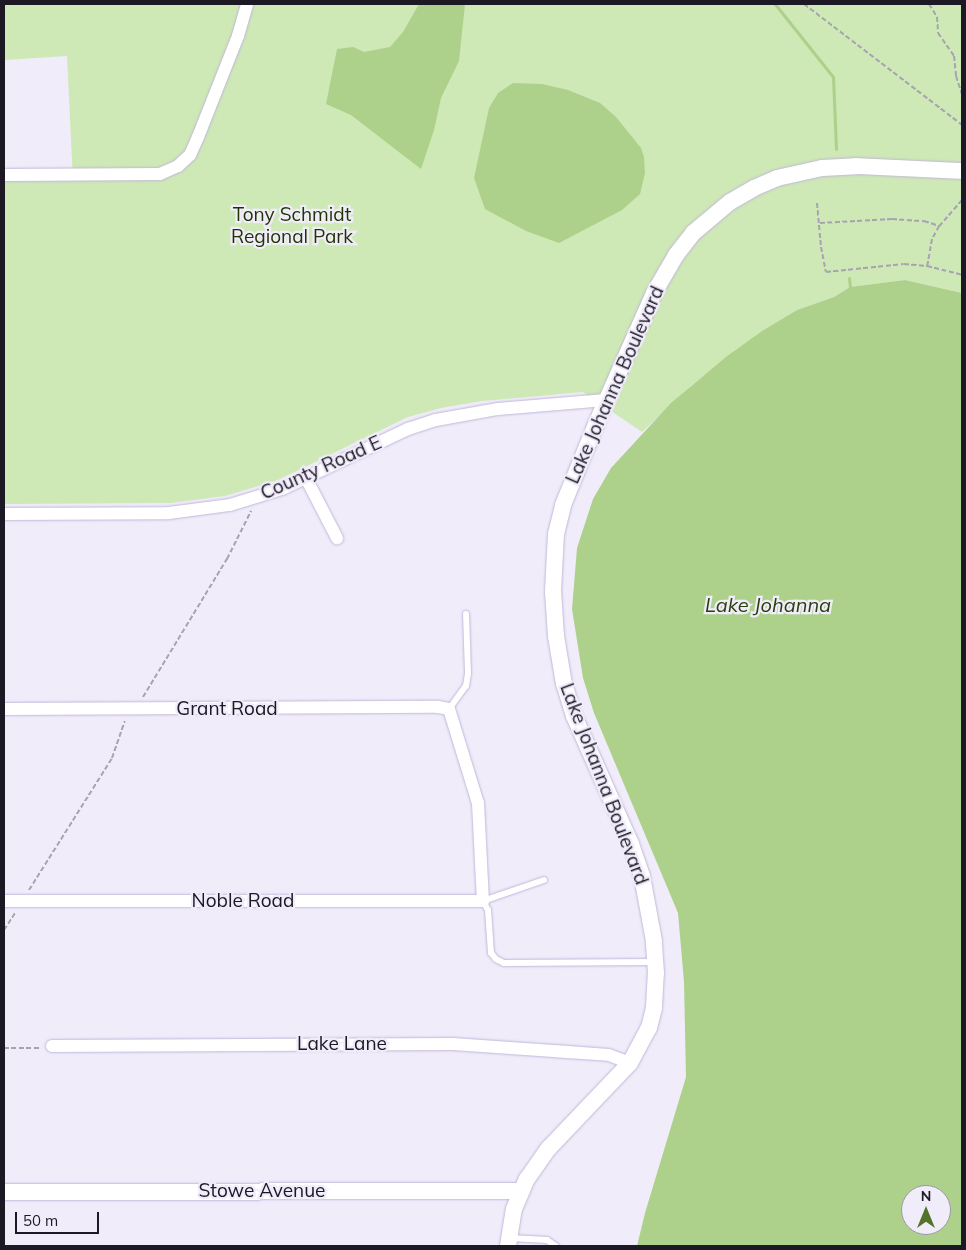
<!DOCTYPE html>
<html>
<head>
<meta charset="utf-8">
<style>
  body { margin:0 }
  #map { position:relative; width:966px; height:1250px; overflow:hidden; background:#f0ecfa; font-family:Mulish,sans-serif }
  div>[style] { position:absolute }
  .green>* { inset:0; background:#cee8b6 }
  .water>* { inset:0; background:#add18b }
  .stream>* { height:3px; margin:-1.5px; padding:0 1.5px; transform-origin:1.5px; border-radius:1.5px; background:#add18b }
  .path>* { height:2px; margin-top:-1px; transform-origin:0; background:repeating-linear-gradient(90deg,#a7a3b1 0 5px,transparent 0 7.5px) }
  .roads { filter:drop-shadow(0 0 1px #c1b7d8) drop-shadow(0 0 1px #c1b7d8) }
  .service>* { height:6px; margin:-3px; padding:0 3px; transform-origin:3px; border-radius:3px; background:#fff }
  .minor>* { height:12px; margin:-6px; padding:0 6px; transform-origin:6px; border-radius:6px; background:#fff }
  .tertiary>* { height:16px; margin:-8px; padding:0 8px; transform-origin:8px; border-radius:8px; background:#fff }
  span { translate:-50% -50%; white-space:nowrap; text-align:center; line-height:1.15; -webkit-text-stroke:4.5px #f0ecfa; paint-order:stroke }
  .park-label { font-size:19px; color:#1e3300 }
  .street-label { font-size:19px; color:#1c1824 }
  .water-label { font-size:20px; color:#283e0c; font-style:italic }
  .frame { position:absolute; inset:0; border:5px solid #1c1824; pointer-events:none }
  .north { position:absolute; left:901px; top:1185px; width:50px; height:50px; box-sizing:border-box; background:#f0ecfa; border:1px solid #9b97a4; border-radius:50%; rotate:0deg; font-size:14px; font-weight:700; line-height:20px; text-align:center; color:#1c1824 }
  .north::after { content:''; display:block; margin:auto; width:18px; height:22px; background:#51732a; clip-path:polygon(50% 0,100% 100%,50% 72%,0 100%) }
  .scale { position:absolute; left:15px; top:1212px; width:84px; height:22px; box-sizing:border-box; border:2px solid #1c1824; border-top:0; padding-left:6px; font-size:15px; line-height:18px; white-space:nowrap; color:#1c1824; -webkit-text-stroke:4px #f0ecfa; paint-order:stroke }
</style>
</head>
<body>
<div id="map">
  <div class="green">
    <i style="clip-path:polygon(4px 4px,962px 4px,962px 293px,905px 280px,850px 287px,834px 297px,797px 310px,762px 331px,692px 385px,642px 432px,583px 392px,482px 401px,441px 408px,408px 417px,278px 480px,225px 496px,170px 503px,4px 504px,4px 181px,73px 181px,67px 56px,4px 60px)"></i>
  </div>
  <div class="water">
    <i style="clip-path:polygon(419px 4px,465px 4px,459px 61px,441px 98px,434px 130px,421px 169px,351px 115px,326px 104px,337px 49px,353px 47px,364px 52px,390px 47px,403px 32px)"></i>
    <i style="clip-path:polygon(513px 83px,542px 84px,568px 90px,600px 103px,616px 117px,641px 148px,644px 157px,645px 173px,640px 194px,622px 210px,559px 243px,526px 231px,485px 209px,474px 178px,489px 108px,498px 93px)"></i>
    <i style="clip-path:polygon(evenodd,905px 280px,962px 293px,962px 1246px,637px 1246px,645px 1213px,686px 1077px,684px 982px,678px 913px,594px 713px,583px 678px,572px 609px,577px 548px,593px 499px,611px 468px,671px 403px,726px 357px,762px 331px,797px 310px,834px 297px,850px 287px,905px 280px,911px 1195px,941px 1195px,941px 1225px,911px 1225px,911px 1195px)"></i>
  </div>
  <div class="stream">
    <i style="left:775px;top:4px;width:93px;rotate:51.5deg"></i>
    <i style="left:833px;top:77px;width:72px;rotate:87.6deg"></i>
    <i style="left:849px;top:278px;width:9px;rotate:84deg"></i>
  </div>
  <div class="path">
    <i style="left:804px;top:4px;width:199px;rotate:37.4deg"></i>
    <i style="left:929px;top:4px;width:15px;rotate:58deg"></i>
    <i style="left:937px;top:17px;width:16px;rotate:86deg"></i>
    <i style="left:938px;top:33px;width:28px;rotate:55deg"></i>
    <i style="left:954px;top:56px;width:20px;rotate:84deg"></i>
    <i style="left:956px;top:76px;width:20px;rotate:72deg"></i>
    <i style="left:962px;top:200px;width:35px;rotate:131deg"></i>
    <i style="left:939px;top:226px;width:15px;rotate:118deg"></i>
    <i style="left:932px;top:239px;width:27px;rotate:100deg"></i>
    <i style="left:927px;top:266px;width:36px;rotate:14deg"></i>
    <i style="left:817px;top:203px;width:44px;rotate:84.8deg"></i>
    <i style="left:821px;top:247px;width:25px;rotate:79deg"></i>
    <i style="left:826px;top:272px;width:78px;rotate:-5.9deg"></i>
    <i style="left:904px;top:264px;width:23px;rotate:5deg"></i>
    <i style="left:820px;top:223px;width:72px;rotate:-3.2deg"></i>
    <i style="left:892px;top:219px;width:32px;rotate:4deg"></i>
    <i style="left:924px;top:221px;width:16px;rotate:18deg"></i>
    <i style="left:143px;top:697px;width:162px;rotate:-58.7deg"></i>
    <i style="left:227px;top:559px;width:54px;rotate:-63.4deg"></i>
    <i style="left:29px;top:890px;width:156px;rotate:-57.8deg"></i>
    <i style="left:112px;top:758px;width:39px;rotate:-71deg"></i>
    <i style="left:4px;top:930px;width:20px;rotate:-57deg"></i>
    <i style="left:4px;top:1048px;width:36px"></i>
  </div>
  <div class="roads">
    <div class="service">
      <i style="left:449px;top:709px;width:29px;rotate:-54deg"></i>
      <i style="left:466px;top:686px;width:13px;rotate:-81deg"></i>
      <i style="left:468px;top:673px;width:59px;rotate:-91.9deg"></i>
      <i style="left:544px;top:880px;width:65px;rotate:161deg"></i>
      <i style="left:483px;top:901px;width:10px;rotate:61deg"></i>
      <i style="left:488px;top:910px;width:43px;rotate:86deg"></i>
      <i style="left:491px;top:953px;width:8px;rotate:50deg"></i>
      <i style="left:496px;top:959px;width:9px;rotate:27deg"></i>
      <i style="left:504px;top:963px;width:150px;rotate:-0.4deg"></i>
      <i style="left:510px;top:1238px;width:37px;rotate:3deg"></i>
      <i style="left:547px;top:1240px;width:11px;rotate:34deg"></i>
    </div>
    <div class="minor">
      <i style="left:4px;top:175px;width:156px;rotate:-0.4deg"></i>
      <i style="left:160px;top:174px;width:20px;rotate:-24deg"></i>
      <i style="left:178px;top:166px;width:16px;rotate:-43deg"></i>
      <i style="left:190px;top:155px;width:20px;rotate:-66deg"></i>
      <i style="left:198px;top:137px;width:109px;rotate:-68.4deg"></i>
      <i style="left:238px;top:36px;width:33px;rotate:-74deg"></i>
      <i style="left:306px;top:478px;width:68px;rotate:62.7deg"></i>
      <i style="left:4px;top:514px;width:165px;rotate:-0.3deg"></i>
      <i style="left:169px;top:513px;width:62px;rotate:-7.5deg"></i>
      <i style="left:230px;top:505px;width:54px;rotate:-17.1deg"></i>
      <i style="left:282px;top:489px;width:140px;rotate:-25.5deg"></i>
      <i style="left:408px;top:429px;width:29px;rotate:-18deg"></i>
      <i style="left:436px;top:420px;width:63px;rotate:-10.1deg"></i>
      <i style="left:498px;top:409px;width:108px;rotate:-4.8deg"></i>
      <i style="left:4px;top:709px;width:434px;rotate:-0.3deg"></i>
      <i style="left:438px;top:707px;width:11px;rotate:10deg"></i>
      <i style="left:449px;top:709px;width:98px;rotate:72.9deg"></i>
      <i style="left:478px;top:803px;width:98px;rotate:87.1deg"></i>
      <i style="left:483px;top:901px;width:479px;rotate:180deg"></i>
      <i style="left:52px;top:1046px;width:401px;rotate:-0.3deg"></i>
      <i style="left:453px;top:1044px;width:156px;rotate:4deg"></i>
      <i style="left:609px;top:1055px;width:22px;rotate:21deg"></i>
    </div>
    <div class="tertiary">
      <i style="left:4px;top:1192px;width:517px;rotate:-0.11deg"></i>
      <i style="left:508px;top:1246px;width:37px;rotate:-81deg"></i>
      <i style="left:514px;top:1209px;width:33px;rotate:-67deg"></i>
      <i style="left:527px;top:1179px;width:38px;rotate:-55deg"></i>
      <i style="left:549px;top:1148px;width:117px;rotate:-46.4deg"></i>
      <i style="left:630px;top:1063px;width:40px;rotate:-62deg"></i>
      <i style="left:649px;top:1028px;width:21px;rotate:-76deg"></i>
      <i style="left:654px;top:1008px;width:35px;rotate:-87deg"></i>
      <i style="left:656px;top:973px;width:32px;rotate:-94deg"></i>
      <i style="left:654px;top:941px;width:66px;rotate:-100.5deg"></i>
      <i style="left:642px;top:876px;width:34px;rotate:-109deg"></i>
      <i style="left:631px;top:844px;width:140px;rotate:-114deg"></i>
      <i style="left:574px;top:716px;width:34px;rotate:-107deg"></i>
      <i style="left:564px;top:684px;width:49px;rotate:-99.5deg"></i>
      <i style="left:556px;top:636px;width:45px;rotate:-93.8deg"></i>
      <i style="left:553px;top:591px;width:57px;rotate:-87deg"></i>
      <i style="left:556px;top:534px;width:30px;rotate:-76deg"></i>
      <i style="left:563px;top:505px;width:87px;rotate:-67.8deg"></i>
      <i style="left:596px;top:424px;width:143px;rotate:-66.1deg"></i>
      <i style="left:654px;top:293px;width:44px;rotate:-59.9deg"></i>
      <i style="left:676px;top:255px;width:28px;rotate:-52deg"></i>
      <i style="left:693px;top:233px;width:48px;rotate:-40deg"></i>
      <i style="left:730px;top:202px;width:28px;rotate:-30deg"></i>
      <i style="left:754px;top:188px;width:25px;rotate:-23deg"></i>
      <i style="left:777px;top:178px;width:46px;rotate:-12.5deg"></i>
      <i style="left:822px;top:168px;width:34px;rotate:-3deg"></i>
      <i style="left:856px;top:166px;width:106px;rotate:2.7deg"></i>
    </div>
  </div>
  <div class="park-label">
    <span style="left:292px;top:226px">Tony Schmidt<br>Regional Park</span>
  </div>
  <div class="street-label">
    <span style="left:615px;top:385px;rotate:-66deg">Lake Johanna Boulevard</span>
    <span style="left:321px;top:468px;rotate:-24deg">County Road E</span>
    <span style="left:227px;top:709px">Grant Road</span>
    <span style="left:604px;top:784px;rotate:69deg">Lake Johanna Boulevard</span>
    <span style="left:243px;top:901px">Noble Road</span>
    <span style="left:342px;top:1044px">Lake Lane</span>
    <span style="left:262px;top:1191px">Stowe Avenue</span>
  </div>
  <div class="water-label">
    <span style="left:768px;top:604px">Lake Johanna</span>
  </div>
  <div class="frame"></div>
  <div class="north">N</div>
  <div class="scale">50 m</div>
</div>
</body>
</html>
